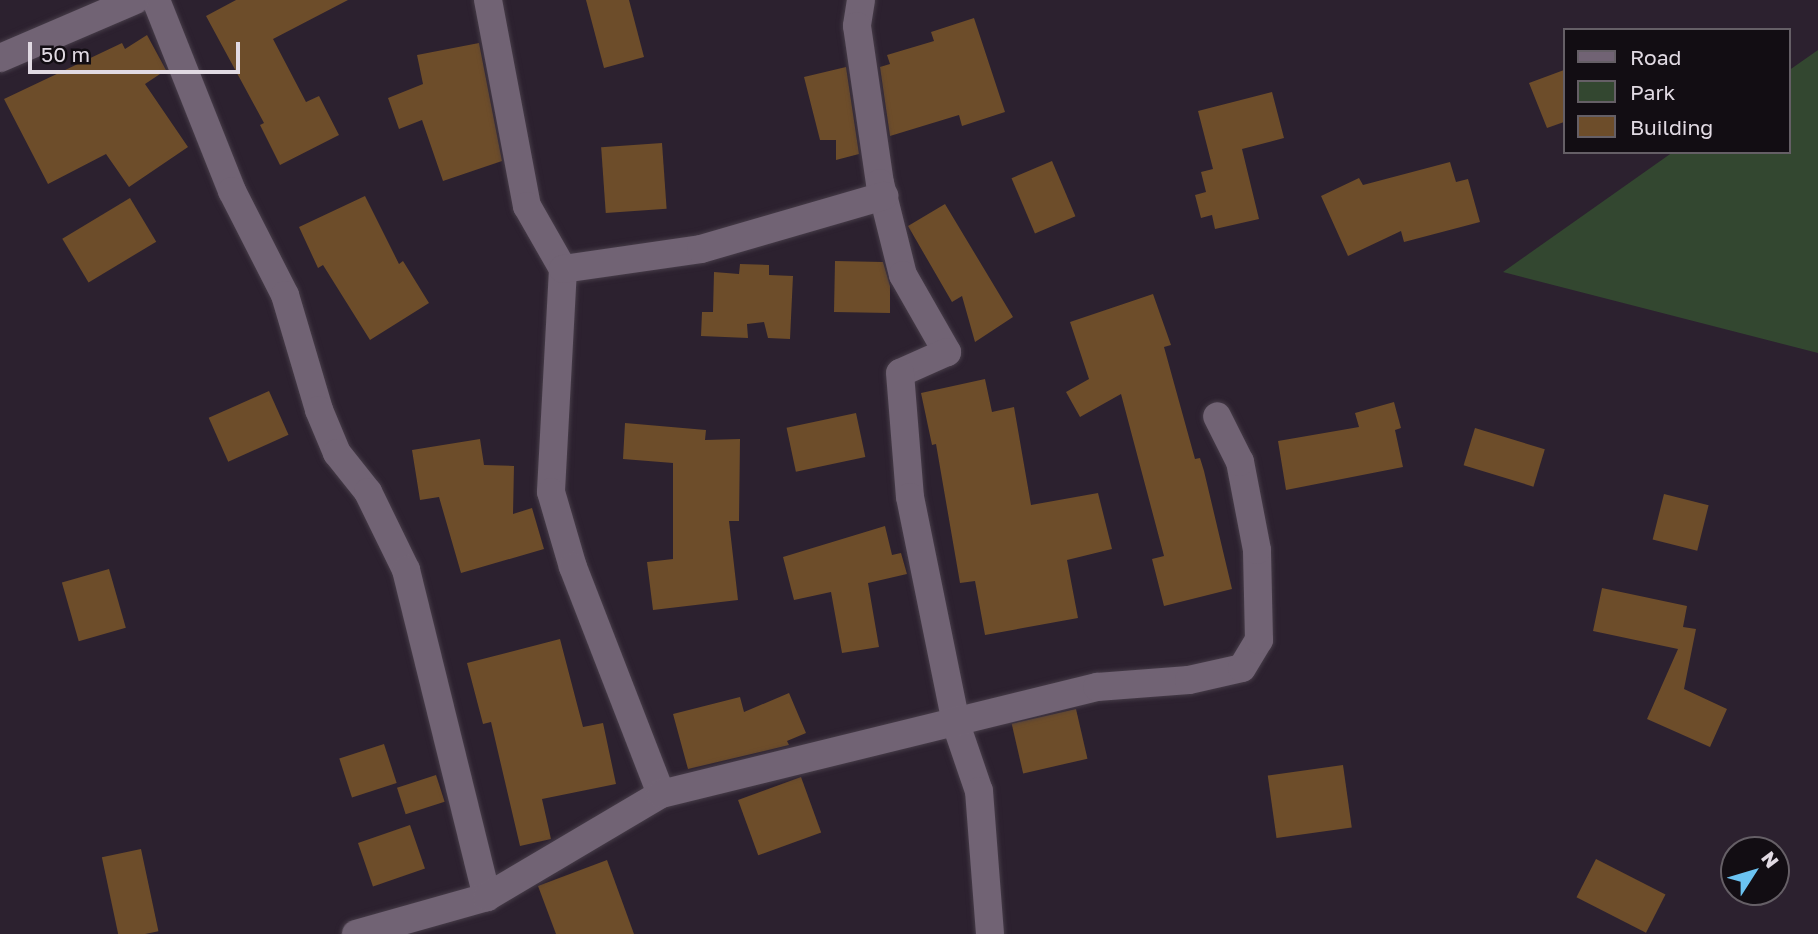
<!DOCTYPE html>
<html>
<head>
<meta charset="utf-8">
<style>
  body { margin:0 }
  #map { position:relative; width:1818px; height:934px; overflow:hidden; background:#2c212f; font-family:"Golos Text",sans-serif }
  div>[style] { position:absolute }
  .green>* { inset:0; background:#334730 }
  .building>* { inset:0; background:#6d4d2a; transform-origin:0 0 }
  .roads { filter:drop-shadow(0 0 2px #463c48) drop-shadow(0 0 2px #463c48) }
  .street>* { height:28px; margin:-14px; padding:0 14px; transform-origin:14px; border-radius:14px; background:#716374 }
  span { translate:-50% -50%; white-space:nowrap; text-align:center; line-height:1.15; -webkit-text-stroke:5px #120d13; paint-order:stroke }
  .legend { position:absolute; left:1563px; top:28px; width:228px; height:126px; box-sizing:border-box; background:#120d13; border:2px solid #655f66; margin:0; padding:9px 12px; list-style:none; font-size:21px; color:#e1dae3 }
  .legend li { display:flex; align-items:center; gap:14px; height:35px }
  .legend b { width:35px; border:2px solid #655f66 }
  .north { position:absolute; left:1720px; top:836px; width:70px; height:70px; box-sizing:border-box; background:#120d13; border:2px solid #655f66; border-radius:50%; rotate:53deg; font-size:19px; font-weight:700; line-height:28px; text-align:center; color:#e1dae3 }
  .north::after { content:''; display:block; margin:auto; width:24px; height:32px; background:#6bc3f2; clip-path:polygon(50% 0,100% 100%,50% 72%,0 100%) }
  .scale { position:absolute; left:28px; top:42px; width:212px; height:32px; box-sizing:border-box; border:4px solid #e1dae3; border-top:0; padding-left:9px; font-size:21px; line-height:24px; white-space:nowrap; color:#e1dae3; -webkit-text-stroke:5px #120d13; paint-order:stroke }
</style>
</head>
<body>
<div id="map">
  <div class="green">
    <i style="clip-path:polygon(1818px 50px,1818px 353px,1503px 272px,1673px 152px,1788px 152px,1788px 71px)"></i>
  </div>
  <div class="building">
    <i style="clip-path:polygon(236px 0,348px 0,273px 39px,306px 102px,319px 96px,339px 135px,280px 165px,260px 125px,264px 123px,206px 16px)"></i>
    <i style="clip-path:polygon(586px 0,629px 0,644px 57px,604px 68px)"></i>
    <i style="clip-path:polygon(974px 18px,1005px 112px,962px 126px,959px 115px,890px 136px,880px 67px,890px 64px,887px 55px,934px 41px,931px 32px)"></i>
    <i style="clip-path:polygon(147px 35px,166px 70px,145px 84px,188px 147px,129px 187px,106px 154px,48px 184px,4px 99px,122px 43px,125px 49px)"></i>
    <i style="clip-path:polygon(479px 43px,502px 161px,443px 181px,422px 120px,399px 129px,388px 98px,423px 84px,417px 55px)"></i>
    <i style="clip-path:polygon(846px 67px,859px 154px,836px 160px,836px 140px,820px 140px,804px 77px)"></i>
    <i style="clip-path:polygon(1564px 70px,1564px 122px,1547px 128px,1529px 83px)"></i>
    <i style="clip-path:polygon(1272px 92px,1284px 138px,1242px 149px,1259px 219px,1215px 229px,1212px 215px,1201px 218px,1195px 195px,1206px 192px,1201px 172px,1213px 169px,1198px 111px)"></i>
    <i style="left:662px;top:143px;width:66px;height:61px;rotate:86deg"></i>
    <i style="left:1052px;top:161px;width:60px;height:44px;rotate:67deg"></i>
    <i style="clip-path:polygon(1450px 162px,1456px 182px,1468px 179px,1480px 222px,1404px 242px,1401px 231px,1348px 256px,1321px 196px,1359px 178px,1363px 185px)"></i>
    <i style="clip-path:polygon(365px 196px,399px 264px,403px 261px,429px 303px,370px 340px,323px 265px,318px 268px,299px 227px)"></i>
    <i style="left:130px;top:198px;width:51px;height:79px;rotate:59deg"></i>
    <i style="clip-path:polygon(945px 204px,1013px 317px,975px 342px,962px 296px,952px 302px,908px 226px)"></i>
    <i style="clip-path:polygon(835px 261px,883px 262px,890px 286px,890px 313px,834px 312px)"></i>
    <i style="clip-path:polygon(740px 264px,769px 265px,769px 275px,793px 276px,790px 339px,768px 338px,764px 322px,747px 324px,748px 338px,701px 336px,702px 312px,713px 312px,714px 272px,739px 274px)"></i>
    <i style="clip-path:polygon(1153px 294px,1171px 345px,1164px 347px,1195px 459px,1200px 458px,1204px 471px,1232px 589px,1164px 606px,1152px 559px,1164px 556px,1121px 394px,1080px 417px,1066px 392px,1089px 379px,1070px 322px)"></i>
    <i style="clip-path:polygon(985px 379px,992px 412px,1014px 407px,1031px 505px,1098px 493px,1112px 549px,1067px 560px,1078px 618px,985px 635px,975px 581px,960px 583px,936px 444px,932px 445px,921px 393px)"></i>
    <i style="left:269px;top:391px;width:48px;height:66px;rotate:66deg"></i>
    <i style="clip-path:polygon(1394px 402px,1401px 428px,1395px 430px,1403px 467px,1286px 490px,1278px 441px,1359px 427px,1355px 413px)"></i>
    <i style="left:856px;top:413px;width:45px;height:71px;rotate:78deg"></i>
    <i style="clip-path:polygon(625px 423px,706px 430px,705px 440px,740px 439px,739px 521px,729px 521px,738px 600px,653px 610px,647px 562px,673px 559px,673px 463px,623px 459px)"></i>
    <i style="left:1475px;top:428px;width:73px;height:39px;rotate:17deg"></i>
    <i style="clip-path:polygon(480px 439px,484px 465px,514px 466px,513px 514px,532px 508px,544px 549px,461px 573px,439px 497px,420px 500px,412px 450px)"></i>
    <i style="left:1664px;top:494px;width:46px;height:47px;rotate:14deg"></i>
    <i style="clip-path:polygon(885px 526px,892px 555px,901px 553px,907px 574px,868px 583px,879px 647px,842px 653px,831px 592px,794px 600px,783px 557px)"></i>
    <i style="left:109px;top:569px;width:61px;height:49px;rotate:74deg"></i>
    <i style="clip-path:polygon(1602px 588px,1687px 606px,1683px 627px,1696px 629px,1684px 689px,1727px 709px,1710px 747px,1647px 719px,1678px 649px,1593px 631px)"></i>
    <i style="clip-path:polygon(560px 639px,583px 727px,603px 723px,616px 784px,542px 799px,551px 839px,520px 846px,491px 722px,483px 724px,467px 663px)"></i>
    <i style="clip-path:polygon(789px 693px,806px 733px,787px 741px,789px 745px,688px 769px,673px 714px,740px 697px,744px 712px)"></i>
    <i style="left:1076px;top:709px;width:51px;height:66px;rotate:77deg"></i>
    <i style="left:384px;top:744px;width:41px;height:47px;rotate:72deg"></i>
    <i style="left:1343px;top:765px;width:63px;height:76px;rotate:82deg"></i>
    <i style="left:436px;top:775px;width:28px;height:41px;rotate:72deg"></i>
    <i style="left:801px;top:777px;width:59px;height:67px;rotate:70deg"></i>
    <i style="left:410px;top:825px;width:46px;height:55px;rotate:71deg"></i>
    <i style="left:141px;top:849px;width:84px;height:40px;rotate:78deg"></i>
    <i style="left:1596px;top:859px;width:78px;height:43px;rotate:27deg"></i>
    <i style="clip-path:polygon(607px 860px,634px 934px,556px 934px,538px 886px)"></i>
  </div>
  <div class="roads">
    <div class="street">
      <i style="left:156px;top:0;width:206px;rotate:68.3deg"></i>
      <i style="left:232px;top:191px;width:117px;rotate:63deg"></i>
      <i style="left:285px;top:295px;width:120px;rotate:73.5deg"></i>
      <i style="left:319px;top:410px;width:47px;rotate:67.3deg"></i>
      <i style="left:337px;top:453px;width:50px;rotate:51.5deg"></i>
      <i style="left:368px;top:492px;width:87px;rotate:64deg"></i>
      <i style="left:406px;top:570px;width:337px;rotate:76.1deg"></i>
      <i style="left:488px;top:0;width:210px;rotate:79.3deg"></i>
      <i style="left:527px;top:206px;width:73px;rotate:60.3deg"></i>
      <i style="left:563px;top:269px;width:223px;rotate:93.1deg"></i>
      <i style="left:551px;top:492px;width:78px;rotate:73.7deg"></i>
      <i style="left:573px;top:567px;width:243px;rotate:68.8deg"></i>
      <i style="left:861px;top:0;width:26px;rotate:99deg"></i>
      <i style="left:857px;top:26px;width:159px;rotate:81.7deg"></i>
      <i style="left:880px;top:183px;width:95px;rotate:76deg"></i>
      <i style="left:903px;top:275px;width:89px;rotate:60.3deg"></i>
      <i style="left:947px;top:352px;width:51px;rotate:155.9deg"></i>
      <i style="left:900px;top:373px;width:124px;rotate:85.4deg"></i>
      <i style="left:910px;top:497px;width:232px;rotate:78.5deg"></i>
      <i style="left:956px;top:724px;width:71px;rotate:71.1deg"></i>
      <i style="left:979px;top:791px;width:143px;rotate:85.6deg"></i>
      <i style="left:0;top:58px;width:147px;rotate:-23.2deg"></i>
      <i style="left:563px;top:269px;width:139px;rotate:-8.2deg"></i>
      <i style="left:701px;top:249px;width:191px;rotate:-16.2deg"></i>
      <i style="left:356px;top:934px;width:136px;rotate:-15.8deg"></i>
      <i style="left:487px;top:897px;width:202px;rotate:-30.6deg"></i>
      <i style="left:661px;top:794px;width:449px;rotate:-13.8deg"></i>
      <i style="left:1097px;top:687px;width:92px;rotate:-4.4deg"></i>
      <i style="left:1189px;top:680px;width:54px;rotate:-12.8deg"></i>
      <i style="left:1242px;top:668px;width:33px;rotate:-59deg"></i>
      <i style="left:1259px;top:640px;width:90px;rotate:-91.3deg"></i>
      <i style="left:1257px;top:550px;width:90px;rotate:-100.9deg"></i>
      <i style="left:1240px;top:462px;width:51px;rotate:-116.6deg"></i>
    </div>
  </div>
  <ul class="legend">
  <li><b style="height:9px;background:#716374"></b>Road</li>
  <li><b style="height:19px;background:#334730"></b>Park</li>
  <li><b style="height:19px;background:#6d4d2a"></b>Building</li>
  </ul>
  <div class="north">N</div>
  <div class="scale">50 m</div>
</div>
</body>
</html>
